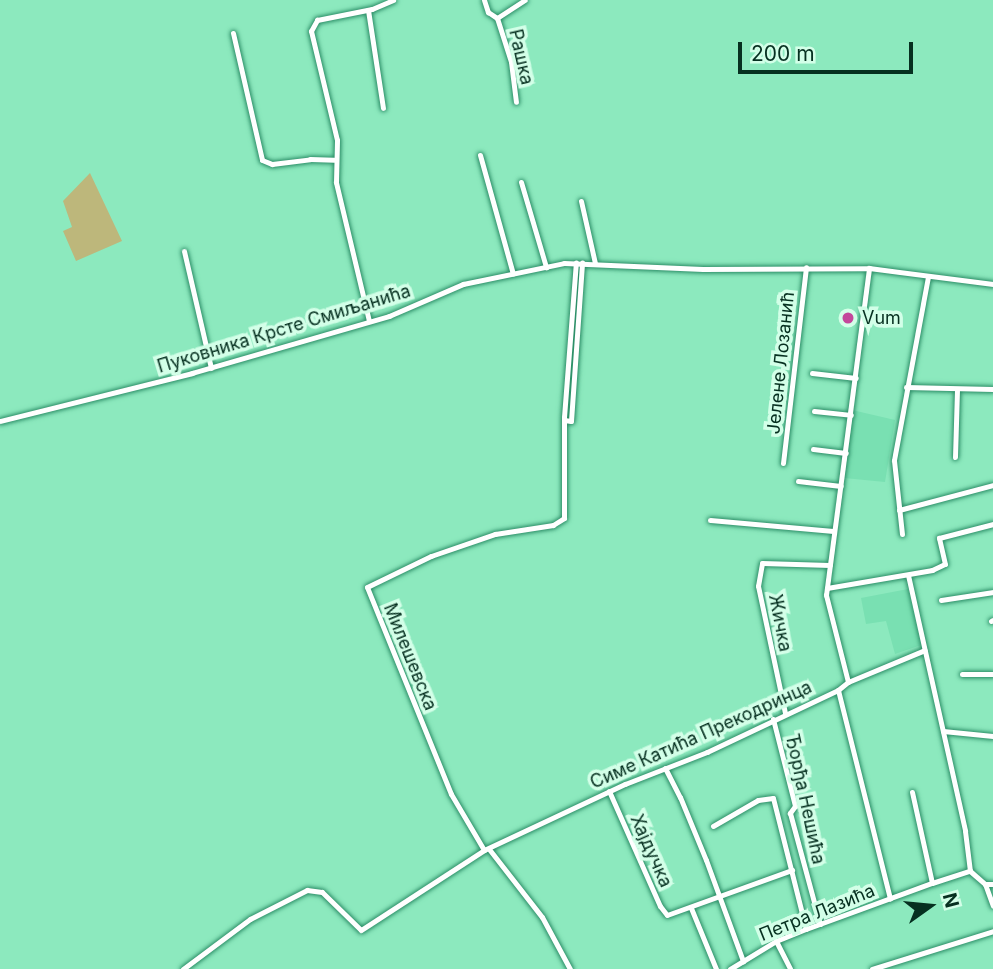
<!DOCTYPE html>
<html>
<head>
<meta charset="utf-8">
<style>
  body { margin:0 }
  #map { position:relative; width:993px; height:969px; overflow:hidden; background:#8ce9be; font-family:Inter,sans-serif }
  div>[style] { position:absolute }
  .built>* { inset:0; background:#79e0b2 }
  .green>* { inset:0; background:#bdb77b }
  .roads { filter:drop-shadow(0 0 2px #2c8e67) drop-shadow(0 0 2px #2c8e67) }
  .street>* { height:5px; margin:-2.5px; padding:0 2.5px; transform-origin:2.5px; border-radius:2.5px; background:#fff }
  .dots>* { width:19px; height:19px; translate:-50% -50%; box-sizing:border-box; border:4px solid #d3ffe8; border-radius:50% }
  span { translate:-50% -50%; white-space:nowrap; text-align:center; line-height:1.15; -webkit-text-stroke:7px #d3ffe8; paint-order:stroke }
  .street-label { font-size:18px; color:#063020 }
  .poi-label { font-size:18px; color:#063020 }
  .left { translate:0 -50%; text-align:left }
  .north { position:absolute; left:895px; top:871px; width:70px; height:70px; -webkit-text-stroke:5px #d3ffe8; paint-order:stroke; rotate:75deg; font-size:19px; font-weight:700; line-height:28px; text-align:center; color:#063020 }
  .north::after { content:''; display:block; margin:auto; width:24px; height:32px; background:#063020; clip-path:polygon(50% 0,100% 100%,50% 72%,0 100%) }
  .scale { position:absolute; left:738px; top:42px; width:175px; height:32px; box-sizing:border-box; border:4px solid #063020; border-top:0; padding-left:9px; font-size:21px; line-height:24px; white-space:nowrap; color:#063020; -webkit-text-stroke:5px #d3ffe8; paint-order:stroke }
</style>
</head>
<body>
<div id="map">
  <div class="built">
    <i style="clip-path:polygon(852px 410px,895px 420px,885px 482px,844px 478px)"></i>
    <i style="clip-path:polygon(908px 589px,921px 645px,895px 654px,886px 621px,866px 624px,861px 598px)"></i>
  </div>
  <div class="green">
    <i style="clip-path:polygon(90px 173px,122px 241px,76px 261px,63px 231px,72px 227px,63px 201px)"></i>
  </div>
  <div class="roads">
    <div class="street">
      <i style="left:484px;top:0;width:13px;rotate:72deg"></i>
      <i style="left:488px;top:12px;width:11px;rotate:34deg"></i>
      <i style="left:497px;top:18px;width:33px;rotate:-33deg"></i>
      <i style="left:368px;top:10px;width:99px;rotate:81.3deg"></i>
      <i style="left:497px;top:18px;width:46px;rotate:72.3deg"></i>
      <i style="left:511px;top:62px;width:40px;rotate:82.9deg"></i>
      <i style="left:233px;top:33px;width:130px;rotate:77.1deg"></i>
      <i style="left:262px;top:160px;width:11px;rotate:22deg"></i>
      <i style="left:272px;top:164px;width:38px;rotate:-7deg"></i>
      <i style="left:310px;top:159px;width:24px;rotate:2deg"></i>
      <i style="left:480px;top:155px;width:123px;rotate:74.5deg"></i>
      <i style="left:521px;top:182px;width:89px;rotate:73.6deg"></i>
      <i style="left:581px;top:201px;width:64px;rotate:77.3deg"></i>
      <i style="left:184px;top:251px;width:120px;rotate:77deg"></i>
      <i style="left:369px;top:321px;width:143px;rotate:-103.4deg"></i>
      <i style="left:336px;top:182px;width:42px;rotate:-88.6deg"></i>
      <i style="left:337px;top:140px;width:112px;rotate:-103.4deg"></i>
      <i style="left:311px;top:31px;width:13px;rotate:-61deg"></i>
      <i style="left:317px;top:20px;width:56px;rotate:-11.3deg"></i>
      <i style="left:372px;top:9px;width:23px;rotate:-23deg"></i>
      <i style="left:812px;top:373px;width:44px;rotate:6.5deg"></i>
      <i style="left:906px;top:387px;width:87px;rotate:1.3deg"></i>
      <i style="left:814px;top:411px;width:37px;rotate:6deg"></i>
      <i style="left:564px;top:420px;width:7px;rotate:8deg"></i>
      <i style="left:571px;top:421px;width:159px;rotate:-86deg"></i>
      <i style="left:0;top:421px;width:198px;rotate:-14deg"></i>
      <i style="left:192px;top:373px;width:205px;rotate:-16.1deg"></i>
      <i style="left:389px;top:316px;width:81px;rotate:-23.4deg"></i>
      <i style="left:463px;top:284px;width:103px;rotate:-11.7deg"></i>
      <i style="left:564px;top:263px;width:139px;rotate:2.5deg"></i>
      <i style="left:703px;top:269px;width:166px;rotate:-0.3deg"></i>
      <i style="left:869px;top:268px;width:125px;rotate:7.4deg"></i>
      <i style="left:813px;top:449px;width:33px;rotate:7deg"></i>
      <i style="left:955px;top:457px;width:68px;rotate:-88.3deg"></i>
      <i style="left:783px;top:463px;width:197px;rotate:-83.3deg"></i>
      <i style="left:798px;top:481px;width:43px;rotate:6.6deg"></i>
      <i style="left:899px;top:510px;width:97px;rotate:-14.9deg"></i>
      <i style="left:710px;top:520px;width:124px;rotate:5.1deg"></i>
      <i style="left:902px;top:534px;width:74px;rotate:-96.2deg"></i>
      <i style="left:894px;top:460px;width:186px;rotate:-79.5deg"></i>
      <i style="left:908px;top:575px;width:262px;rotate:77.4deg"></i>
      <i style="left:965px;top:831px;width:40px;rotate:82.9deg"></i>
      <i style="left:827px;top:588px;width:107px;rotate:-9.7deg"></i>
      <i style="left:932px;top:570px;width:14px;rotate:-25deg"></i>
      <i style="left:945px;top:564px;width:27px;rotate:-103deg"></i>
      <i style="left:939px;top:538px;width:56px;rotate:-14.5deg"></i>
      <i style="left:941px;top:600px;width:53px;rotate:-8.7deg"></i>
      <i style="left:991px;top:621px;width:2px;rotate:-27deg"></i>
      <i style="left:962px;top:674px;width:31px"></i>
      <i style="left:848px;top:682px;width:90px;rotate:-104.2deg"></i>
      <i style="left:826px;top:595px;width:330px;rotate:-82.5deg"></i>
      <i style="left:838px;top:690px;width:215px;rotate:76deg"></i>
      <i style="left:785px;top:713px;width:130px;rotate:-102deg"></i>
      <i style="left:758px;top:586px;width:23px;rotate:-80deg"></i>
      <i style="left:762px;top:563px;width:68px;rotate:1.7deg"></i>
      <i style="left:773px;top:719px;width:90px;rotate:75.8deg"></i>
      <i style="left:795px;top:806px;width:9px;rotate:126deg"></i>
      <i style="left:790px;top:813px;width:115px;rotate:74.9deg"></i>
      <i style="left:943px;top:731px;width:50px;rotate:5.7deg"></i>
      <i style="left:665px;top:768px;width:33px;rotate:63deg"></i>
      <i style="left:680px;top:797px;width:68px;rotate:67.6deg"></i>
      <i style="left:706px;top:860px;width:108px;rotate:69.9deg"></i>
      <i style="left:609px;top:791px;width:126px;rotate:66.1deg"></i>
      <i style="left:660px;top:906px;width:11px;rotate:52deg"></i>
      <i style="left:667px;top:915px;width:133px;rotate:-19.8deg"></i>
      <i style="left:912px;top:792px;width:93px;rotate:77.6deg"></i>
      <i style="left:713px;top:826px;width:52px;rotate:-30deg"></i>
      <i style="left:758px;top:800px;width:15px;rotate:-8deg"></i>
      <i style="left:773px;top:798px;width:135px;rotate:75.9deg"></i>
      <i style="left:489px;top:849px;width:86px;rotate:52.1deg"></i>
      <i style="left:542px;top:917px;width:59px;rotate:61.7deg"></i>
      <i style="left:484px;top:850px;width:65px;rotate:-120.5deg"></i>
      <i style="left:451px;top:794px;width:223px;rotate:-112.1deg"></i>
      <i style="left:367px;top:587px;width:71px;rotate:-25.8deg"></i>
      <i style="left:431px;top:556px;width:68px;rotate:-19deg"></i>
      <i style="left:495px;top:534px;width:59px;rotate:-8.8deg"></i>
      <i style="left:553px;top:525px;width:13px;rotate:-32deg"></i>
      <i style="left:564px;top:518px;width:101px;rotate:-90deg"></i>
      <i style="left:564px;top:417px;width:155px;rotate:-85.6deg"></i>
      <i style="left:985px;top:884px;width:23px;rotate:70deg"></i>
      <i style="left:691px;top:908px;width:66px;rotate:67.7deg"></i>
      <i style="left:776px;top:941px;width:31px;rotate:63deg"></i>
      <i style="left:183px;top:969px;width:84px;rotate:-36.7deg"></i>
      <i style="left:250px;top:919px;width:64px;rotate:-27deg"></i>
      <i style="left:307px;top:890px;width:15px;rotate:8deg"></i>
      <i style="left:322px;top:892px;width:54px;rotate:44.3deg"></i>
      <i style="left:361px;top:930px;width:147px;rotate:-33deg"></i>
      <i style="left:484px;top:850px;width:156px;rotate:-25.1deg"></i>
      <i style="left:625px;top:784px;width:88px;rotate:-21.3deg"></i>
      <i style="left:707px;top:752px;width:145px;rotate:-25.3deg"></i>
      <i style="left:838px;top:690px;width:13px;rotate:-39deg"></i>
      <i style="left:848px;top:682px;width:83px;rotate:-22.6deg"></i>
      <i style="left:730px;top:969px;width:54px;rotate:-31.3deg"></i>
      <i style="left:776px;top:941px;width:32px;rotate:-22deg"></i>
      <i style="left:806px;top:929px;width:134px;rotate:-20.1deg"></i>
      <i style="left:932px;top:883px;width:40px;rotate:-18deg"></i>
      <i style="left:970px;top:871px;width:20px;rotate:41deg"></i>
      <i style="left:985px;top:884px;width:8px"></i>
      <i style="left:872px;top:969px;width:127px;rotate:-17.4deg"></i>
    </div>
  </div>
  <div class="dots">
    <i style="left:848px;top:318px;background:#c3489b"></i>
  </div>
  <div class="street-label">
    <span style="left:521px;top:57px;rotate:77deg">Рашка</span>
    <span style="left:284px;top:329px;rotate:-17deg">Пуковника Крсте Смиљанића</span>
    <span style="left:781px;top:363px;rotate:-84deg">Јелене Лозанић</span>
    <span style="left:780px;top:623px;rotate:79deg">Жичка</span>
    <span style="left:410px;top:657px;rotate:68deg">Милешевска</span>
    <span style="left:701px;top:735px;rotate:-24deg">Симе Катића Прекодринца</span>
    <span style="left:805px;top:799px;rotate:78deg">Ђорђа Нешића</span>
    <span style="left:651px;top:851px;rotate:66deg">Хајдучка</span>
    <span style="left:817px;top:913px;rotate:-22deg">Петра Лазића</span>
  </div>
  <div class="poi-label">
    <span class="left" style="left:862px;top:318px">Vum</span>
  </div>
  <div class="north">N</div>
  <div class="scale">200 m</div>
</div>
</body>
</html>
